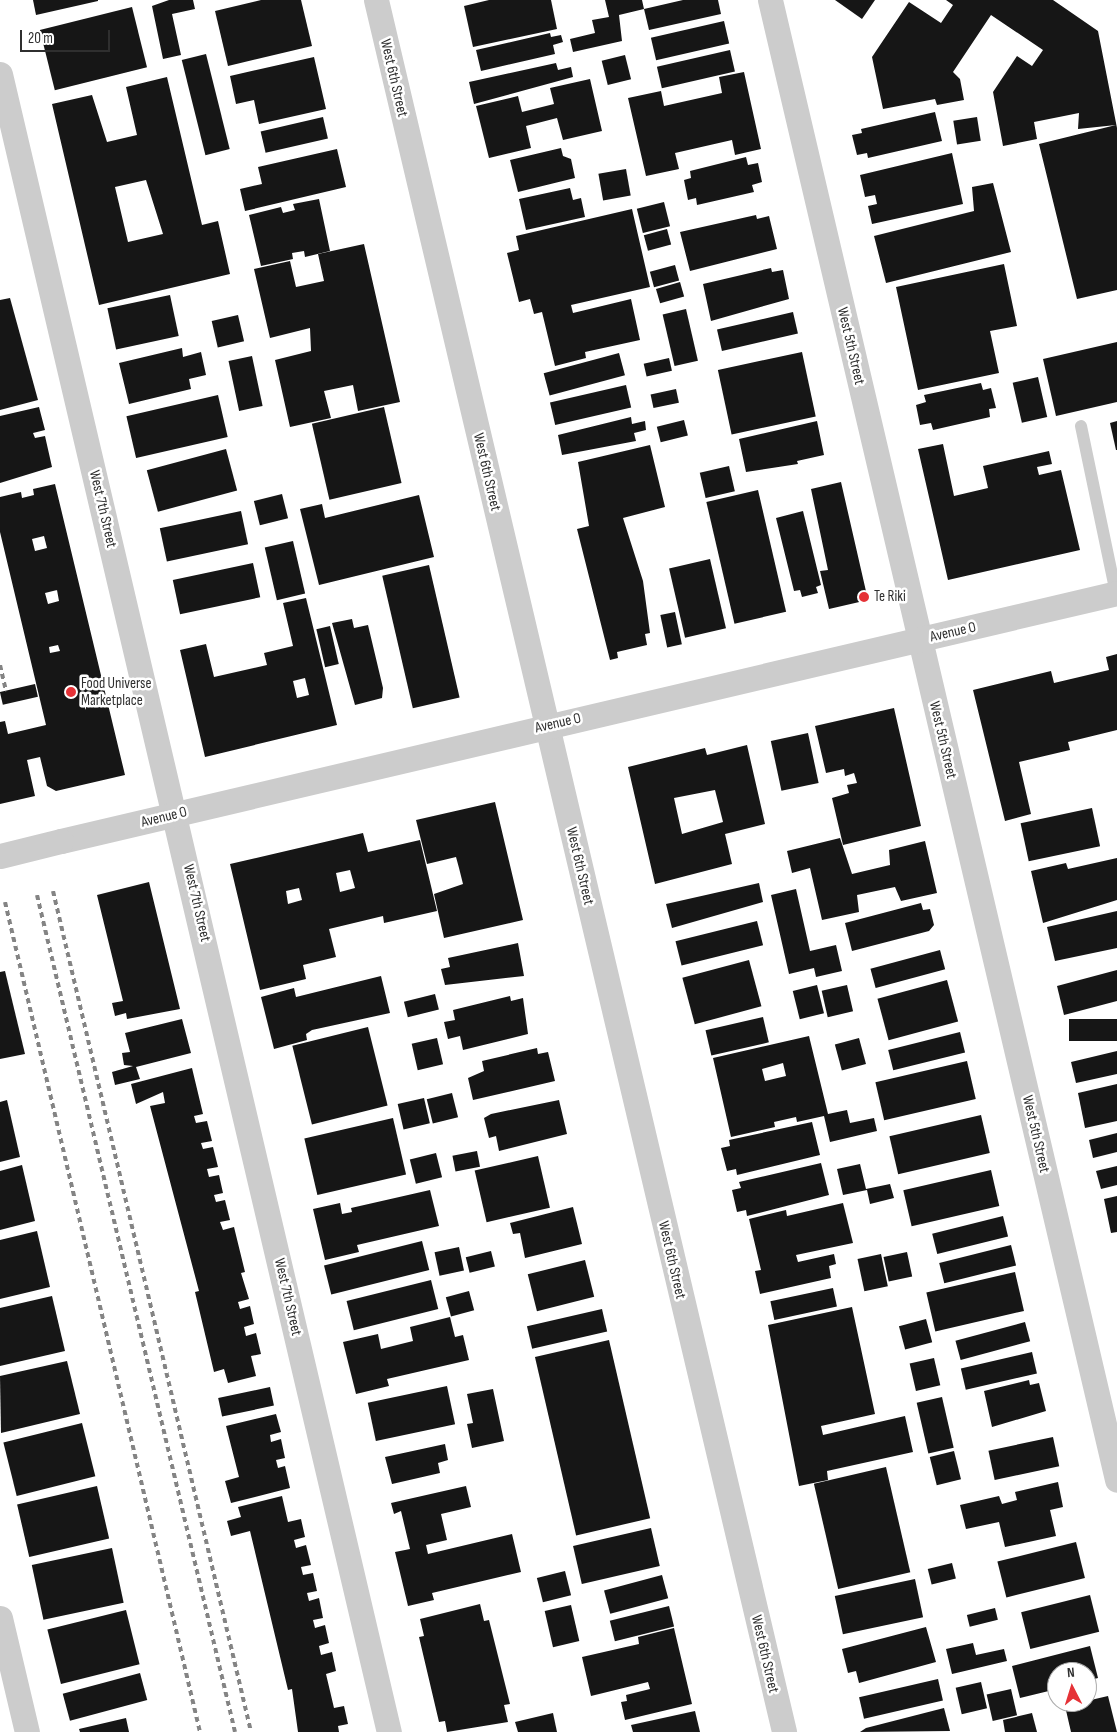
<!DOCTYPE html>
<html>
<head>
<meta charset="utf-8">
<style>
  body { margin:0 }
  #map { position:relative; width:1117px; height:1732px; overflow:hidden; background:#fff; font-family:"Sofia Sans Condensed",sans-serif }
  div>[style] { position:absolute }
  .building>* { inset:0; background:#161616; transform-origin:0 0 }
  .service>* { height:12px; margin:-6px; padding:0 6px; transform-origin:6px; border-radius:6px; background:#ccc }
  .minor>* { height:25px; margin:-12.5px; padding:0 12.5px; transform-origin:12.5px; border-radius:12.5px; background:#ccc }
  .rail>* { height:4px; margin-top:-2px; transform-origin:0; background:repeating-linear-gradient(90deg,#848484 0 5px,transparent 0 9px) }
  .minor-bridge>* { height:25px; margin:-12.5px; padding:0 12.5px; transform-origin:12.5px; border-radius:12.5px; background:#ccc }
  .dots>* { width:14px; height:14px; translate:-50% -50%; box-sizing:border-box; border:2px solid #fff; border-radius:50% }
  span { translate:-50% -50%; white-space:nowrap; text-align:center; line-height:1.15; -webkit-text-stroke:5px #fff; paint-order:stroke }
  .street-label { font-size:15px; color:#2f2f2f }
  .poi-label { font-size:15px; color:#2f2f2f }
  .left { translate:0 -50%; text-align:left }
  .north { position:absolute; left:1047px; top:1662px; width:50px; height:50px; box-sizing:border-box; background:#fff; border:1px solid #acacac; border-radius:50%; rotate:355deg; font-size:14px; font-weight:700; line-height:20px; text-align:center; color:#2f2f2f }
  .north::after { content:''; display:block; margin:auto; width:18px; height:22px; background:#e53237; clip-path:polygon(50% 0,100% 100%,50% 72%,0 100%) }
  .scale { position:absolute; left:20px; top:30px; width:90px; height:22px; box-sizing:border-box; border:2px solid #2f2f2f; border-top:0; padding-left:6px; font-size:15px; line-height:18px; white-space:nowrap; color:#2f2f2f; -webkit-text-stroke:4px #fff; paint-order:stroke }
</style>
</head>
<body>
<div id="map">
  <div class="building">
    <i style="clip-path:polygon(33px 0,98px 0,98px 1px,36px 15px)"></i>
    <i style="clip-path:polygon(169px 0,193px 0,195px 9px,172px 14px,181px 55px,163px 59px,152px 6px)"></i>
    <i style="clip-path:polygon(261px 0,301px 0,312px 46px,228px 66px,215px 11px)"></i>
    <i style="clip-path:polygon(489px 0,551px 0,557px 29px,473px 47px,464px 6px)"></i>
    <i style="clip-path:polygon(605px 0,642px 0,644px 9px,619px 15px,622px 41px,573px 52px,570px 39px,595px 33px,592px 20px,609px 17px)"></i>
    <i style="clip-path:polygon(683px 0,718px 0,721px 14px,649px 30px,644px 9px)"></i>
    <i style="clip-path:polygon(835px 0,875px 0,862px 19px)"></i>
    <i style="clip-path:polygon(946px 0,1053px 0,1098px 31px,1117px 128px,1117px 290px,1077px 299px,1039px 144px,1116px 125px,1078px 129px,1079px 113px,1034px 122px,1037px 139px,1003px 146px,993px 92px,1017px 56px,1032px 66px,1043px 50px,991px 15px,953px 72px,960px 79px,964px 100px,937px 105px,935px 99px,883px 109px,872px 57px,909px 2px,941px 23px,953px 5px)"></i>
    <i style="left:132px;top:7px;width:62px;height:95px;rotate:76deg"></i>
    <i style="left:724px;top:21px;width:23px;height:75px;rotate:77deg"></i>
    <i style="clip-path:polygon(550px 33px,551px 37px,561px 35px,563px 42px,553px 45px,555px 54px,481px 71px,476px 50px)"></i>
    <i style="left:730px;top:50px;width:22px;height:75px;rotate:77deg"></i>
    <i style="left:206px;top:54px;width:98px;height:25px;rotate:76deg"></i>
    <i style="left:625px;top:55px;width:25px;height:24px;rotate:76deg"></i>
    <i style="clip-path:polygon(314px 57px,326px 109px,259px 124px,254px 100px,236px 104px,230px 76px)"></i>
    <i style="clip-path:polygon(556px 63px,558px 70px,571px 67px,573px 77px,474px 104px,469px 82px)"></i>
    <i style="clip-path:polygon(744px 72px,761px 149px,735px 155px,732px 140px,675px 153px,679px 169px,646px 176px,628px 98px,661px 91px,664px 106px,722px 93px,719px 77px)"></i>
    <i style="clip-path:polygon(evenodd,167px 77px,202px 225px,218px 221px,230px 274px,99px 305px,52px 104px,92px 95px,107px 142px,137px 135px,126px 87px,167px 77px,146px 180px,163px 234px,128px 242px,115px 187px,146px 180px)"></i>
    <i style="clip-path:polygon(590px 79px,602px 131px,563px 140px,557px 118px,526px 126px,531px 148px,489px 158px,476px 106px,518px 96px,522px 112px,554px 104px,550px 88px)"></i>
    <i style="clip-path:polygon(935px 112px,942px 141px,868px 158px,867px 153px,857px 155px,852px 135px,862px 133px,861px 129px)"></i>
    <i style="left:323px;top:117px;width:22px;height:64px;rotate:77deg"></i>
    <i style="left:977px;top:117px;width:24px;height:24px;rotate:81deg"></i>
    <i style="clip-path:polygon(561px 148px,563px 156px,571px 159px,575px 178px,518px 192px,510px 160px)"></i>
    <i style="clip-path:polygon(337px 149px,346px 187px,245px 211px,240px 189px,262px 184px,258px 167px)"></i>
    <i style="clip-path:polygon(952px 153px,963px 204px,872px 224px,868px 206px,877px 204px,875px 195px,865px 197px,860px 175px)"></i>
    <i style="clip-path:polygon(746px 157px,748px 165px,758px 163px,762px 182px,752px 185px,754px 192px,697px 205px,696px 198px,688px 200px,684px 180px,691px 178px,690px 171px)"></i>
    <i style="left:626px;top:169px;width:27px;height:28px;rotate:80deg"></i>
    <i style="clip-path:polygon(993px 183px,1011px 252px,886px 283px,874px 236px,974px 211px,972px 187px)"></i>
    <i style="clip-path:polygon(570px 188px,573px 200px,581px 198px,585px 217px,526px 230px,519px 199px)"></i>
    <i style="clip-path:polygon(319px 199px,330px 251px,305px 257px,304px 251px,292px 253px,293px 259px,261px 266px,249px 215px,281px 207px,283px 213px,295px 210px,293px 204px)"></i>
    <i style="left:664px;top:202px;width:25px;height:28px;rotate:76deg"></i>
    <i style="clip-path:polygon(632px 209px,650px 287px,571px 305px,573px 313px,631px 299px,640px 340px,585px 352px,586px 358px,555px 366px,542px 312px,534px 314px,530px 299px,519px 302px,507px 253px,519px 250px,516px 236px)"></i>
    <i style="clip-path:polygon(756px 215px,757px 219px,769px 216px,777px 249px,690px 271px,680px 232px)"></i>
    <i style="left:667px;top:229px;width:16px;height:24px;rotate:75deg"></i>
    <i style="clip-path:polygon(364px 244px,400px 402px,358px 411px,353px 385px,324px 391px,331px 418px,290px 427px,275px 360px,311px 351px,310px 328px,270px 338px,254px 269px,290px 261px,296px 287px,324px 281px,318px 254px)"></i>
    <i style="clip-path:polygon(1004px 264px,1017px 326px,990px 331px,999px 373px,918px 390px,896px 287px)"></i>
    <i style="left:675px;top:265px;width:16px;height:26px;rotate:75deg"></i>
    <i style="clip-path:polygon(771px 268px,772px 272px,783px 270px,789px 299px,711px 321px,703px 284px)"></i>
    <i style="left:680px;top:282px;width:15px;height:25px;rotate:74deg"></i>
    <i style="left:170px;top:295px;width:42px;height:64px;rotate:78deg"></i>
    <i style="clip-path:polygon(10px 298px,38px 400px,0 410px,0 300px)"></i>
    <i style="left:686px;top:309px;width:53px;height:24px;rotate:77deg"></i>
    <i style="left:793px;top:312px;width:22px;height:78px;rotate:77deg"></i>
    <i style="left:238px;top:315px;width:27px;height:27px;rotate:77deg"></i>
    <i style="clip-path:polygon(1117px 342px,1117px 402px,1056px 416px,1043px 359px)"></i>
    <i style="clip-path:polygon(182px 348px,183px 357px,201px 352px,206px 375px,189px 379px,191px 389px,129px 404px,119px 363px)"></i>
    <i style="left:802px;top:352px;width:66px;height:86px;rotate:78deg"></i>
    <i style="left:619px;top:353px;width:23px;height:78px;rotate:75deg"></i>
    <i style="left:252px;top:356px;width:51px;height:24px;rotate:78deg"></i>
    <i style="left:669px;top:358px;width:13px;height:26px;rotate:77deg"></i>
    <i style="left:1038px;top:377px;width:41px;height:26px;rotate:77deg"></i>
    <i style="clip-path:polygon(981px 383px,983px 390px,991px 388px,996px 408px,989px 409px,990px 417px,933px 430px,931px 423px,920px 425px,916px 405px,926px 402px,924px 395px)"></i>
    <i style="left:626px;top:385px;width:23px;height:78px;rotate:77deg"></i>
    <i style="left:676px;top:389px;width:14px;height:26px;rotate:78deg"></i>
    <i style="left:218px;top:395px;width:43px;height:94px;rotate:77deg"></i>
    <i style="clip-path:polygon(39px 407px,45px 430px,33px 433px,35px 438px,45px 436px,52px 467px,0 483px,0 416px)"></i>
    <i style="left:384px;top:407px;width:78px;height:74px;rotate:77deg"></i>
    <i style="clip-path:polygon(631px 417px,632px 424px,645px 421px,646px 430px,634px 433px,636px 441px,562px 455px,558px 435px)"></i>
    <i style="left:684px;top:420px;width:16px;height:28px;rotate:76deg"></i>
    <i style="clip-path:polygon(817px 421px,824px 455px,797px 461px,798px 464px,746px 472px,739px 439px)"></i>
    <i style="clip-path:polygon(1117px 421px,1117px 450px,1116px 450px,1110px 423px)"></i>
    <i style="clip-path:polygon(943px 444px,954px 496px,988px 488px,983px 466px,1049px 451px,1052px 464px,1037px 467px,1039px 475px,1061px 470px,1080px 550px,948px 580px,918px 449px)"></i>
    <i style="clip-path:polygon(650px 445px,665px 507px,623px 518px,643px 581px,650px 633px,645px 634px,647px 645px,617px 652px,618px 658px,610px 660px,577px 529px,589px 526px,578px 462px)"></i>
    <i style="left:226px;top:449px;width:43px;height:82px;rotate:75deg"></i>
    <i style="left:729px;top:466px;width:26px;height:30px;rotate:77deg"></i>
    <i style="clip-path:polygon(841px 482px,868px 600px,829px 609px,820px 571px,828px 570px,811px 489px)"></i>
    <i style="clip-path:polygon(evenodd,55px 484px,125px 775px,56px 791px,47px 786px,40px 757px,27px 760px,35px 796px,0 804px,0 722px,5px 721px,8px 734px,46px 725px,0 532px,0 497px,21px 492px,22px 498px,34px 495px,33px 489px,55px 484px,44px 536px,47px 548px,35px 551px,32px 539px,44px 536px,55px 484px,57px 590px,59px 601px,48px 604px,45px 593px,57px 590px,55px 484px,58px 645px,60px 651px,50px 653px,49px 647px,58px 645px)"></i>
    <i style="left:758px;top:490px;width:125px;height:53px;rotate:77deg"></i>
    <i style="left:282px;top:494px;width:25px;height:29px;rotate:76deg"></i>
    <i style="clip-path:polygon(419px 495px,434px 557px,319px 585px,300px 509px,322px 504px,325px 518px)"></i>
    <i style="left:241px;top:511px;width:34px;height:83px;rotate:78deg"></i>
    <i style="clip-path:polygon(803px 511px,821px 585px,816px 587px,818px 593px,802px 597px,800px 590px,794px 591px,776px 518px)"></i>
    <i style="left:293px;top:541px;width:54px;height:29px;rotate:77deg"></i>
    <i style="left:710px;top:559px;width:71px;height:42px;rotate:77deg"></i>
    <i style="left:253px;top:563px;width:35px;height:82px;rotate:78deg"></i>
    <i style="left:429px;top:565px;width:136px;height:48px;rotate:77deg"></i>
    <i style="clip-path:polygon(evenodd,306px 598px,337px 725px,205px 757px,180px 650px,206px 644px,214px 677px,267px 665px,264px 653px,293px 646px,283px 603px,306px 598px,305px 678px,309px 695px,297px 698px,293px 681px,305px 678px)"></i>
    <i style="left:675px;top:612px;width:33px;height:15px;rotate:78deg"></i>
    <i style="clip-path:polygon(352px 619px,354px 628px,368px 625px,383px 688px,382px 698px,355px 705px,332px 623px)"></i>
    <i style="left:330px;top:626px;width:39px;height:14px;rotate:77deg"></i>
    <i style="clip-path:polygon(1117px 654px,1117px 730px,1068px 742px,1070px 750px,1019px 762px,1031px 814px,1005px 821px,973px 690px,1051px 671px,1054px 683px,1109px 670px,1106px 657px)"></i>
    <i style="left:35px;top:684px;width:13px;height:36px;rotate:77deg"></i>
    <i style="clip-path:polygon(894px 708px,921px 826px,843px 845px,832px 798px,849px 793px,847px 785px,857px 783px,854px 773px,845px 776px,844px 769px,826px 773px,815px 726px)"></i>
    <i style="left:808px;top:733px;width:51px;height:38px;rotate:78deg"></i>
    <i style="clip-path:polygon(evenodd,747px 745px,765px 824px,725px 834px,732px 864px,655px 884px,628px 767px,705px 748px,707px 755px,747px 745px,715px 790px,723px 822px,682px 834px,674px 798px,715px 790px)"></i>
    <i style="clip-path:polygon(495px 802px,523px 920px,444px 938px,434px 894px,463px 884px,459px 868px,456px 857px,427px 864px,416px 820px)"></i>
    <i style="left:1092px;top:808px;width:39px;height:73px;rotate:78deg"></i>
    <i style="clip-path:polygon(evenodd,363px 833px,368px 852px,420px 840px,437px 911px,384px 923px,383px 916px,329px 929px,336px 957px,303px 965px,306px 979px,260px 990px,230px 864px,363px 833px,350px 870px,355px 888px,340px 892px,336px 873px,350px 870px,363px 833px,299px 888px,302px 900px,288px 904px,286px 891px,299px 888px)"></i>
    <i style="clip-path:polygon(840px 838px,852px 874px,890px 865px,889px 850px,925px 841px,937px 893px,901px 901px,895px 887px,857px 895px,859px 912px,822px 920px,810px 868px,792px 873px,787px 851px)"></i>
    <i style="clip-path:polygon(1117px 858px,1117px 900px,1043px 923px,1031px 871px,1066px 863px,1068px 869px)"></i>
    <i style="clip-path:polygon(149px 882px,180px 1009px,127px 1019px,126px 1013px,115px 1016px,112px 1003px,123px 1001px,97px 895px)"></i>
    <i style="clip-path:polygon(759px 883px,763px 902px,672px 928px,666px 904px)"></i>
    <i style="clip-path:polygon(796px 889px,810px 951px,836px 945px,842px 971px,816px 977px,814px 968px,789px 974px,771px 895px)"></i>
    <i style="clip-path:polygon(921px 903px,923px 910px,930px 909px,934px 925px,929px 931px,852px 951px,845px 923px)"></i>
    <i style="clip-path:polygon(1117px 911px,1117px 948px,1055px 961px,1047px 927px)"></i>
    <i style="left:757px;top:921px;width:25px;height:84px;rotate:76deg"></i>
    <i style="clip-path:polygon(518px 943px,524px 976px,445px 985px,441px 969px,450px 967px,448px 958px)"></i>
    <i style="left:940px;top:950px;width:20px;height:72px;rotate:75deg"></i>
    <i style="left:749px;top:960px;width:48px;height:69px;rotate:75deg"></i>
    <i style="clip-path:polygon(1117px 970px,1117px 1001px,1064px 1015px,1057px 986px)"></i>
    <i style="clip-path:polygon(5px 971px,25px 1054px,0 1059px,0 972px)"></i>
    <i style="clip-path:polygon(381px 976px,390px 1013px,312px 1030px,306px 1034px,307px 1040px,274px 1049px,261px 997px,294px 988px,296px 997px)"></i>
    <i style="left:947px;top:980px;width:43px;height:72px;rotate:75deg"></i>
    <i style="left:817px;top:985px;width:29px;height:25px;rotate:76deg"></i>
    <i style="left:847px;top:985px;width:27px;height:26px;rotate:77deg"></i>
    <i style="left:435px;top:994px;width:16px;height:32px;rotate:76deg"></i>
    <i style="clip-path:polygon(510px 996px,511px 1001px,523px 998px,528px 1034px,463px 1050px,460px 1036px,448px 1039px,444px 1022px,455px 1020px,453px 1010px)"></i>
    <i style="left:763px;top:1017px;width:26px;height:59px;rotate:77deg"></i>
    <i style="clip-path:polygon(182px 1019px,191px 1053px,136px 1067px,140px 1079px,115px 1085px,112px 1072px,133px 1066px,124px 1065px,122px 1053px,130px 1052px,125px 1033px)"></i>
    <i style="left:1117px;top:1019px;width:22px;height:48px;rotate:90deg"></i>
    <i style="left:368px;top:1027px;width:81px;height:78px;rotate:76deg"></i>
    <i style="left:960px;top:1032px;width:21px;height:74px;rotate:76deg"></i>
    <i style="clip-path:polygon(evenodd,809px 1036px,828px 1114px,847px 1110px,850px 1123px,874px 1118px,877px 1131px,830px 1142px,824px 1116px,797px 1122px,796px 1117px,774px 1122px,775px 1127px,731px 1137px,713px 1058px,809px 1036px,783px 1063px,786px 1076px,765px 1081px,762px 1069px,783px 1063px)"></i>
    <i style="left:437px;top:1038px;width:27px;height:26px;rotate:77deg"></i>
    <i style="left:859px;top:1038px;width:27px;height:25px;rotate:75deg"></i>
    <i style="clip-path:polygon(537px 1048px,538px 1054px,548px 1052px,555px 1081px,473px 1100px,468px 1078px,484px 1071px,482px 1061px)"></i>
    <i style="clip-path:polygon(1117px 1051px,1117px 1074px,1076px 1083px,1071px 1062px)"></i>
    <i style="left:967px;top:1061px;width:39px;height:94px;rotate:77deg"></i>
    <i style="clip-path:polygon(192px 1068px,203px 1114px,194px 1116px,196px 1123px,207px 1121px,212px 1141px,201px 1143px,203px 1149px,213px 1147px,218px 1167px,207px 1169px,209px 1177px,219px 1175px,223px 1193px,214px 1195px,216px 1202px,225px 1200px,230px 1220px,220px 1222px,223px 1230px,234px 1227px,245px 1272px,241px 1273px,249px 1299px,238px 1302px,240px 1309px,250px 1306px,254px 1324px,244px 1327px,246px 1336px,256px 1333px,261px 1354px,251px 1356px,256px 1376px,228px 1383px,224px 1369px,214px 1372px,195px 1292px,199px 1291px,150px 1106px,165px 1103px,163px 1092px,136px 1104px,131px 1084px)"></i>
    <i style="clip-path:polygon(1117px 1084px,1117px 1121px,1085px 1128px,1078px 1093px)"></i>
    <i style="left:452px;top:1093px;width:25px;height:26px;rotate:76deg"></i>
    <i style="left:424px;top:1098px;width:26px;height:27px;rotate:77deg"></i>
    <i style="clip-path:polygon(7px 1100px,20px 1157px,0 1162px,0 1102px)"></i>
    <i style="clip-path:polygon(559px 1100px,567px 1134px,499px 1151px,496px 1136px,489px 1138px,484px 1118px,491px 1114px)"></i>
    <i style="left:981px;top:1115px;width:39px;height:94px;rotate:77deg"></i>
    <i style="left:393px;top:1118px;width:58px;height:91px;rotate:77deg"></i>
    <i style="clip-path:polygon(812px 1122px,820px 1155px,737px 1175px,736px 1169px,727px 1171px,721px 1148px,730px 1146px,729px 1140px)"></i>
    <i style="clip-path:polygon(1117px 1133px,1117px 1152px,1093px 1158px,1089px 1140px)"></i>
    <i style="left:477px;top:1151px;width:16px;height:25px;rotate:79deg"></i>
    <i style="left:436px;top:1153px;width:25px;height:27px;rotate:76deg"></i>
    <i style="left:538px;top:1156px;width:53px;height:65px;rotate:77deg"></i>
    <i style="clip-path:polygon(821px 1163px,829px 1195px,747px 1216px,746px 1210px,737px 1212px,732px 1190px,741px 1188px,739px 1182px)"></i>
    <i style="clip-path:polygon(860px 1164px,866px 1189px,890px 1184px,894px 1198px,870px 1204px,867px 1190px,843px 1195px,837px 1169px)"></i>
    <i style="clip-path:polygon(22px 1165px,35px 1221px,0 1230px,0 1171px)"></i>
    <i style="clip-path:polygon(1117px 1166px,1117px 1185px,1101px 1189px,1096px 1171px)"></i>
    <i style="left:991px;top:1170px;width:37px;height:90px;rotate:77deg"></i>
    <i style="clip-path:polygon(430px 1190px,439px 1226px,357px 1245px,359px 1252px,325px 1260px,313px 1209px,340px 1203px,342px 1214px,352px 1212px,351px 1208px)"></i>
    <i style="clip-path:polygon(1117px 1196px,1117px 1232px,1111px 1233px,1104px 1199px)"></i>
    <i style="clip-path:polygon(843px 1203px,853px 1243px,796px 1255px,798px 1262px,834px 1254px,836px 1264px,829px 1266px,831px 1278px,760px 1294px,755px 1271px,761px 1270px,749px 1219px,786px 1210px,787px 1216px)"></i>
    <i style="clip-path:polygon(573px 1207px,582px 1244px,525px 1258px,520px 1233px,513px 1234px,510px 1223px)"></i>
    <i style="left:1003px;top:1216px;width:21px;height:73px;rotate:76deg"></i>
    <i style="clip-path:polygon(37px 1231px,50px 1287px,0 1299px,0 1240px)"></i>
    <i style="left:422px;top:1241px;width:30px;height:101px;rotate:76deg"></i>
    <i style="left:1011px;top:1245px;width:21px;height:74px;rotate:76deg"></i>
    <i style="left:459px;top:1247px;width:24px;height:25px;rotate:78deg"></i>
    <i style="left:491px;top:1251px;width:16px;height:26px;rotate:76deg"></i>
    <i style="left:907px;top:1252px;width:25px;height:24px;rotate:78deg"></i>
    <i style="left:881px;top:1254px;width:33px;height:24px;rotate:78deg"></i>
    <i style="left:585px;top:1260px;width:38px;height:59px;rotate:76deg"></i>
    <i style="left:1015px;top:1272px;width:40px;height:91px;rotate:77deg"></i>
    <i style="left:431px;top:1280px;width:30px;height:87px;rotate:76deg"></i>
    <i style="left:833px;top:1288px;width:19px;height:64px;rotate:78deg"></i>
    <i style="left:469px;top:1291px;width:20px;height:24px;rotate:75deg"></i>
    <i style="clip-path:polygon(52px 1296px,65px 1351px,0 1366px,0 1308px)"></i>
    <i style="clip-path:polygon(852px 1307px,875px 1414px,821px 1426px,823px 1435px,905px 1416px,913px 1452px,827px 1471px,828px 1480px,799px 1486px,768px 1325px)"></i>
    <i style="left:602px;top:1309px;width:23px;height:77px;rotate:77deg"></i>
    <i style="clip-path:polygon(450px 1317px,455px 1337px,463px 1335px,469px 1360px,387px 1379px,389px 1386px,356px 1394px,343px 1342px,378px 1334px,381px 1349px,413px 1341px,410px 1327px)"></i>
    <i style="left:926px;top:1319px;width:24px;height:28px;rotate:75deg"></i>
    <i style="left:1025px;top:1322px;width:20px;height:72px;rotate:75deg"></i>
    <i style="left:609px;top:1340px;width:183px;height:76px;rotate:77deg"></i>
    <i style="left:1032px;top:1352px;width:22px;height:73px;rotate:77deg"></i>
    <i style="left:934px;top:1358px;width:28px;height:25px;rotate:77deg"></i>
    <i style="clip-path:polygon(67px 1361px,80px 1414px,1px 1433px,0 1376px)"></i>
    <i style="clip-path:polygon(1029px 1380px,1030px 1385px,1039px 1383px,1046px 1411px,992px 1427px,984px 1391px)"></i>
    <i style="left:447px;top:1386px;width:39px;height:81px;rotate:78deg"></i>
    <i style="left:270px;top:1387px;width:19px;height:53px;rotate:78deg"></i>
    <i style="clip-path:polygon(493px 1389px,504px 1441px,472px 1448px,467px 1424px,473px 1423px,467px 1394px)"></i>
    <i style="left:942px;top:1397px;width:52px;height:26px;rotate:77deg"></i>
    <i style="clip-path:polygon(276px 1414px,281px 1432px,270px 1435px,271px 1442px,281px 1439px,285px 1458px,276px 1460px,278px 1468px,285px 1466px,290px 1488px,231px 1503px,225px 1481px,239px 1477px,226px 1426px)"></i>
    <i style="left:82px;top:1423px;width:55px;height:81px;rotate:76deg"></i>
    <i style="left:1053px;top:1437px;width:30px;height:66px;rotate:78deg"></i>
    <i style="clip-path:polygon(445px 1444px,448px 1460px,438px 1463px,440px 1473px,392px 1484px,385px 1457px)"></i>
    <i style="left:954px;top:1451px;width:29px;height:25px;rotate:76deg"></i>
    <i style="left:886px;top:1467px;width:108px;height:74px;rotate:77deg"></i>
    <i style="clip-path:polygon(1058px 1482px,1063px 1507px,1050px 1510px,1056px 1536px,1005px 1547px,999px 1522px,966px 1529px,960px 1505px,999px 1496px,1002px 1504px,1017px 1500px,1015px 1492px)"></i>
    <i style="left:97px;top:1486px;width:54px;height:82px;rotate:77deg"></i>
    <i style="clip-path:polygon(466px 1486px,471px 1507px,441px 1514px,447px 1540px,426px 1545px,428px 1554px,512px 1534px,521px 1572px,432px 1593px,434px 1600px,408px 1606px,395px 1552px,410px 1549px,401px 1511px,394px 1514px,391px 1503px)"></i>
    <i style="clip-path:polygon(282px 1496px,288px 1522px,301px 1519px,305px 1537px,294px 1540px,296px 1548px,306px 1545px,311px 1565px,301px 1567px,303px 1575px,313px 1573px,317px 1591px,307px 1593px,309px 1601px,319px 1598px,323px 1618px,313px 1620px,315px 1628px,325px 1625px,329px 1643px,319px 1646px,321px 1655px,332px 1652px,336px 1671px,326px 1674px,334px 1708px,344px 1706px,348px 1724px,338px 1726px,339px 1732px,298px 1732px,292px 1689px,288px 1690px,250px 1531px,231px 1536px,227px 1521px,241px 1517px,238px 1507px)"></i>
    <i style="left:651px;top:1528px;width:39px;height:80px;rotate:77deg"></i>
    <i style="left:1076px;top:1542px;width:37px;height:81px;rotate:76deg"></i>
    <i style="left:112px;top:1548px;width:56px;height:82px;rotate:78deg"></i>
    <i style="left:952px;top:1563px;width:16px;height:25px;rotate:76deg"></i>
    <i style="left:565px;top:1571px;width:25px;height:29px;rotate:76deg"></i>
    <i style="left:662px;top:1575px;width:24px;height:60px;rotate:75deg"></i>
    <i style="left:915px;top:1579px;width:39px;height:82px;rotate:78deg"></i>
    <i style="left:1090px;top:1595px;width:38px;height:71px;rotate:76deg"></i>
    <i style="clip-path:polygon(480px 1604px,484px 1621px,489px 1620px,510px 1704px,504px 1705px,508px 1722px,447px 1732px,445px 1721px,439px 1722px,419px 1637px,424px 1636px,420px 1619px)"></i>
    <i style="left:571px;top:1605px;width:37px;height:27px;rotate:77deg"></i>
    <i style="left:669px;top:1606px;width:21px;height:61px;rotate:76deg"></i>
    <i style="left:995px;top:1608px;width:12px;height:29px;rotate:76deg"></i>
    <i style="left:126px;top:1610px;width:56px;height:81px;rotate:76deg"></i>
    <i style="clip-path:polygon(926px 1627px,936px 1662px,859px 1683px,856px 1671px,848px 1673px,842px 1649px)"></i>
    <i style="clip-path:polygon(674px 1628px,692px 1704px,625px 1720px,621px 1702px,627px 1701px,626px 1695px,650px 1689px,648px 1682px,591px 1696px,582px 1657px,639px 1644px,638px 1637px)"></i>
    <i style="clip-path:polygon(973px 1643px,976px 1655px,1004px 1649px,1007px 1661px,952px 1674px,946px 1649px)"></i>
    <i style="clip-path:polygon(1090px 1646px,1098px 1678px,1087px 1681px,1087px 1672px,1057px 1672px,1057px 1689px,1020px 1698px,1012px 1666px)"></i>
    <i style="left:140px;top:1673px;width:28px;height:80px;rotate:75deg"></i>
    <i style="left:938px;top:1679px;width:22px;height:81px;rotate:77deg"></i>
    <i style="left:981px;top:1682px;width:27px;height:26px;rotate:77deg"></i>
    <i style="left:1011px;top:1689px;width:27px;height:25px;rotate:77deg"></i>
    <i style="clip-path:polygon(1108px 1696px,1117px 1732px,1071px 1732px,1065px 1706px)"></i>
    <i style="clip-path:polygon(944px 1708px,950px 1731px,860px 1732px,866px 1728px)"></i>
    <i style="clip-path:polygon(695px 1711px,700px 1732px,633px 1732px,631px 1725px)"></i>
    <i style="clip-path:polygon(553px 1713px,557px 1732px,518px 1732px,515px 1722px)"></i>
    <i style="clip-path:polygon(1032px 1713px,1037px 1732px,1005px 1732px,1003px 1720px)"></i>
    <i style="clip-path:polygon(126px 1718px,129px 1732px,80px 1732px,79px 1729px)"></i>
  </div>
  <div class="service">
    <i style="left:1081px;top:426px;width:171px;rotate:78.2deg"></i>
  </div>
  <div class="minor">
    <i style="left:376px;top:0;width:1779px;rotate:76.74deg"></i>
    <i style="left:770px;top:0;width:1520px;rotate:76.8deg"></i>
    <i style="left:0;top:74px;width:1703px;rotate:76.8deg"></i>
    <i style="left:61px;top:841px;width:1085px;rotate:-13.22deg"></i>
    <i style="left:0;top:1618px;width:117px;rotate:76.7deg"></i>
  </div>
  <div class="rail">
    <i style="left:0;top:665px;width:27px;rotate:77deg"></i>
    <i style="left:53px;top:891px;width:864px;rotate:76.75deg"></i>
    <i style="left:37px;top:895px;width:860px;rotate:76.69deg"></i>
    <i style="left:5px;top:902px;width:853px;rotate:76.78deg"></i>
  </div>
  <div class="minor-bridge">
    <i style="left:0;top:856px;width:63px;rotate:-13.8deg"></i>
  </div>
  <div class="dots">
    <i style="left:864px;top:597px;background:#e53237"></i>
    <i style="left:71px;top:692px;background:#e53237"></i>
  </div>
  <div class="street-label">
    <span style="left:394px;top:78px;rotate:77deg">West 6th Street</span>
    <span style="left:851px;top:346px;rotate:77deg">West 5th Street</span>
    <span style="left:487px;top:472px;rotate:77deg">West 6th Street</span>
    <span style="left:103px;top:509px;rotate:77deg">West 7th Street</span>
    <span style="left:953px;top:632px;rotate:-13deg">Avenue O</span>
    <span style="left:558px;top:723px;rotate:-13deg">Avenue O</span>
    <span style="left:943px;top:740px;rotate:77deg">West 5th Street</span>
    <span style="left:164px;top:817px;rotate:-14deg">Avenue O</span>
    <span style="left:580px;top:866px;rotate:77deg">West 6th Street</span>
    <span style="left:197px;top:903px;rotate:77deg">West 7th Street</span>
    <span style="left:1036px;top:1134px;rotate:77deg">West 5th Street</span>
    <span style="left:672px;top:1260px;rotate:77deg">West 6th Street</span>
    <span style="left:288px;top:1297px;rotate:77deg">West 7th Street</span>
    <span style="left:765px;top:1654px;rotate:77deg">West 6th Street</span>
  </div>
  <div class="poi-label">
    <span class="left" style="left:874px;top:597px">Te Riki</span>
    <span class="left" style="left:81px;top:692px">Food Universe<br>Marketplace</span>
  </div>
  <div class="north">N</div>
  <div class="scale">20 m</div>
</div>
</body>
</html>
